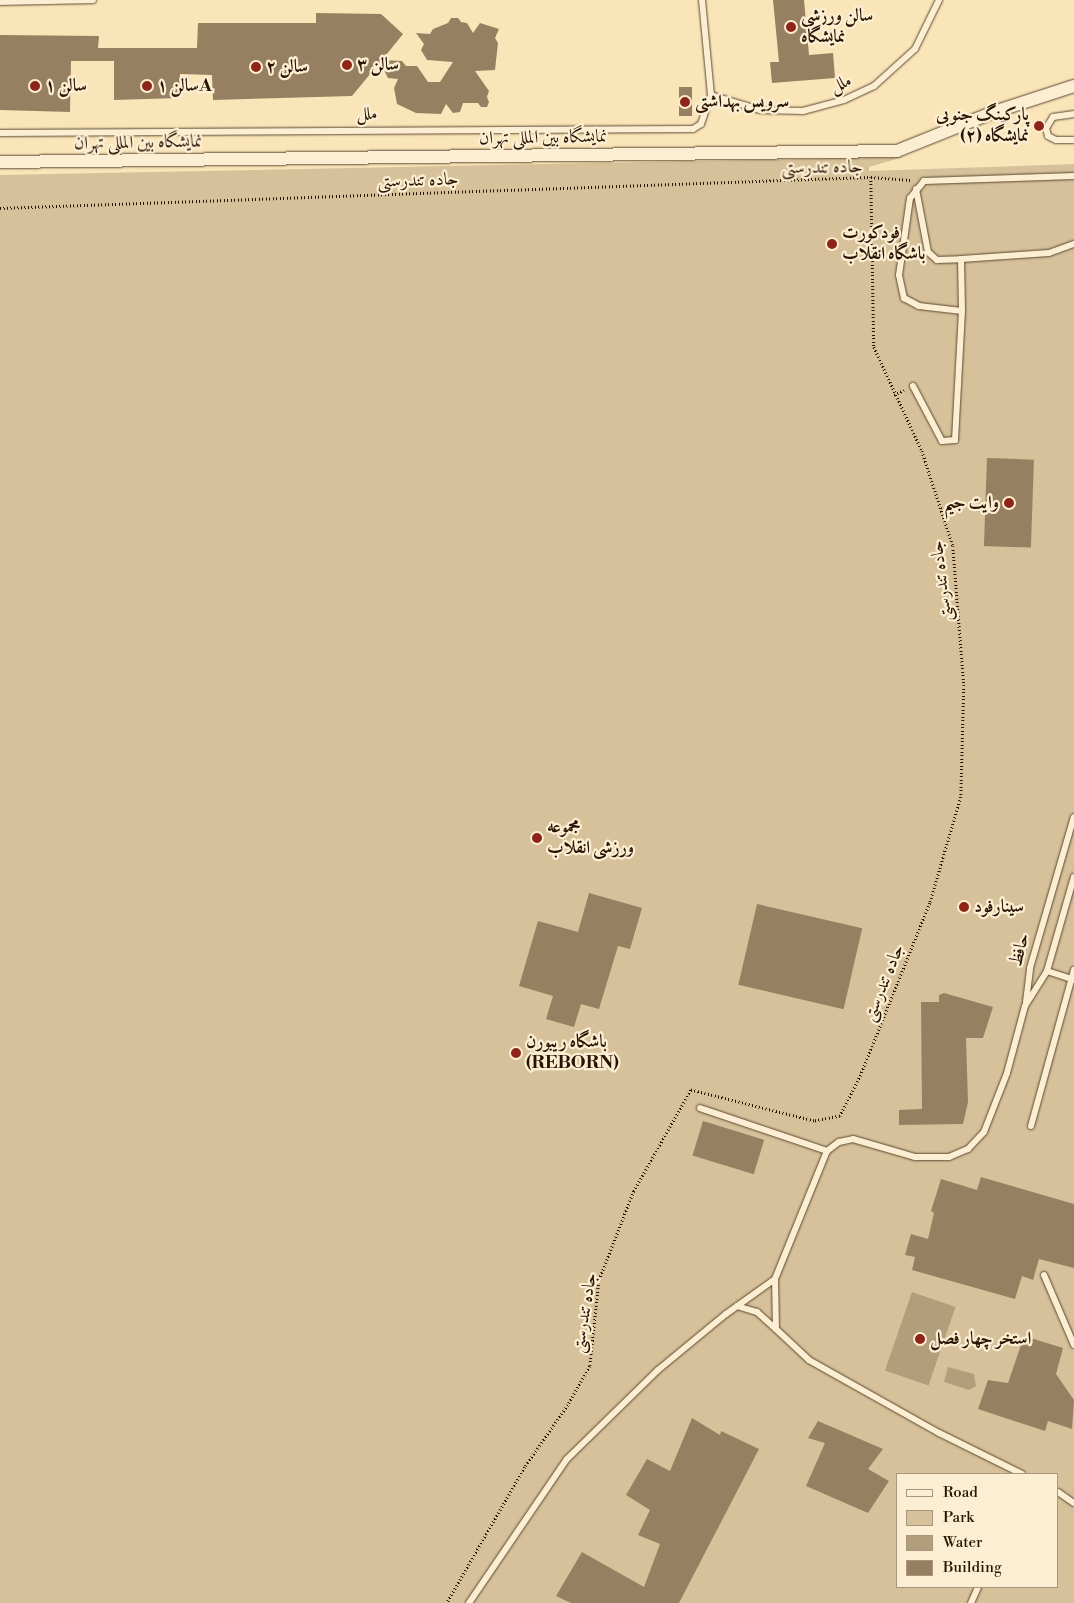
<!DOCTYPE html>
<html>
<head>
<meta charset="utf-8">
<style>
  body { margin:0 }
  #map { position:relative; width:1074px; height:1603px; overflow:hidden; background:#fae5b9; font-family:"Libre Bodoni",Amiri,serif }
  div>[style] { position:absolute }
  .green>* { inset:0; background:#d6c19a }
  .water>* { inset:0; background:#b39e7b; transform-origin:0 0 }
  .building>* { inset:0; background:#968061; transform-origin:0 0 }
  .path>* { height:2.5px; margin-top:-1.25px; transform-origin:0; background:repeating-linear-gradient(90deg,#291302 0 1px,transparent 0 3.5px) }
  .roads { filter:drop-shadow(0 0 1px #5d4830) drop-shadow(0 0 1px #5d4830) }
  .lane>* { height:6px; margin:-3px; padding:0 3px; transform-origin:3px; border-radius:3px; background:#fceed2 }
  .street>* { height:12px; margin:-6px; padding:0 6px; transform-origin:6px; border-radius:6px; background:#fceed2 }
  .dots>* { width:14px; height:14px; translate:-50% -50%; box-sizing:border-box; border:2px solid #fceed2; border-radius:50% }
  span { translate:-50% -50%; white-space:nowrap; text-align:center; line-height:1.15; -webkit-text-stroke:4.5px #fceed2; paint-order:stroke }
  .poi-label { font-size:18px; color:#291302; font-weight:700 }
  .left { translate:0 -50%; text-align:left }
  .right { translate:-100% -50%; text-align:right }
  .street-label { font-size:18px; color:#291302 }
  .legend { position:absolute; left:896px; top:1473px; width:162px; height:115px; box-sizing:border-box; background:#fceed2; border:1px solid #a8967f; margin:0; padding:6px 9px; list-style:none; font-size:15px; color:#291302 }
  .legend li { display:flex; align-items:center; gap:10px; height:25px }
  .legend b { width:25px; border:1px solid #a8967f }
</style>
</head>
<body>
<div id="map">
  <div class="green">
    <i style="clip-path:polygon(evenodd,903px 157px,869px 167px,869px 171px,1074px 164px,1074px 1603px,0 1603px,0 175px,903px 157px,898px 1474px,1058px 1474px,1058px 1587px,898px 1587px,898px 1474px)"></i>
  </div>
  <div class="water">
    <i style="left:912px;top:1292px;width:46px;height:83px;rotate:19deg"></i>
    <i style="clip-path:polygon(948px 1367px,974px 1374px,976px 1386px,969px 1390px,944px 1382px)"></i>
  </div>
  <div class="building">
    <i style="clip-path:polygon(773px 0,804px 0,809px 55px,833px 53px,835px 78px,772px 83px,770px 62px,779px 62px)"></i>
    <i style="clip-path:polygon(316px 13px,381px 14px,403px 34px,382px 60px,402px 61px,406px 66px,417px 66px,428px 82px,440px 82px,453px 62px,427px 60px,421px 50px,424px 44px,416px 33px,430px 34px,433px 29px,448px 23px,451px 18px,458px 18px,461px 22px,467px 23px,473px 33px,480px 23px,499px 29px,495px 38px,498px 43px,495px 70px,475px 71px,489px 91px,487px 97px,489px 102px,487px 107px,481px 107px,478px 103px,463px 103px,460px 112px,453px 113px,446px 104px,441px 114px,416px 113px,397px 104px,394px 88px,398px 79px,388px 78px,380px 62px,352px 96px,213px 100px,212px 75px,180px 74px,179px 98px,114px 100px,114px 61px,71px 61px,70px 112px,0 110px,0 35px,99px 36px,98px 48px,197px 48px,198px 23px,316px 23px)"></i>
    <i style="left:679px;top:87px;width:13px;height:29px"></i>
    <i style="left:987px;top:458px;width:47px;height:88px;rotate:2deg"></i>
    <i style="clip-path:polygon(589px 893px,642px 908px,630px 949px,618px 946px,599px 1009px,581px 1004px,574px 1027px,546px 1019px,553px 996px,519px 986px,538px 921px,578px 932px)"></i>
    <i style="left:757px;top:904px;width:108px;height:83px;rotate:13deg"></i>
    <i style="clip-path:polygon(944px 993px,993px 1007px,983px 1038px,966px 1038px,968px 1102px,963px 1124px,899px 1125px,899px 1110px,922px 1109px,921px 1002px,939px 1002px,939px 995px)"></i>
    <i style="left:703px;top:1121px;width:64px;height:36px;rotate:17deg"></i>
    <i style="clip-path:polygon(981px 1177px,1074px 1204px,1074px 1268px,1039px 1259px,1033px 1280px,1022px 1276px,1015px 1299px,912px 1270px,915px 1257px,905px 1255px,911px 1234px,928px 1239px,934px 1213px,931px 1211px,941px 1179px,977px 1190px)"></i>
    <i style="clip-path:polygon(1024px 1336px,1063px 1348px,1056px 1374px,1074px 1400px,1072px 1429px,1048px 1421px,1045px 1431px,978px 1409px,988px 1380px,1008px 1383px)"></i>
    <i style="clip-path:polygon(692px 1418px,720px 1435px,721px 1431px,759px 1449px,679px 1603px,571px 1603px,556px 1596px,582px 1552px,644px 1587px,660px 1544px,638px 1535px,650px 1510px,626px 1495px,647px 1459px,670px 1471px)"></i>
    <i style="clip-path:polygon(818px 1421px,883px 1449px,868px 1469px,889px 1481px,868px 1513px,806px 1486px,825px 1443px,808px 1438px)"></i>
  </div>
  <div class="path">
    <i style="left:871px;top:177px;width:40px;rotate:4.3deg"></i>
    <i style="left:0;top:208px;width:872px;rotate:-2.04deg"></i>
    <i style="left:871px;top:177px;width:170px;rotate:89deg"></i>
    <i style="left:874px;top:347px;width:115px;rotate:65.2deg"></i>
    <i style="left:922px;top:451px;width:100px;rotate:71.9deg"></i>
    <i style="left:953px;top:546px;width:139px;rotate:85.5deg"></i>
    <i style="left:964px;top:685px;width:112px;rotate:91.5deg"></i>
    <i style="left:961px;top:797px;width:110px;rotate:106.3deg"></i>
    <i style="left:930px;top:903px;width:185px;rotate:111.9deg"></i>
    <i style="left:861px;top:1075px;width:46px;rotate:117.1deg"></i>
    <i style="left:840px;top:1116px;width:26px;rotate:169deg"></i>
    <i style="left:814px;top:1121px;width:127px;rotate:-165.9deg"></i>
    <i style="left:691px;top:1090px;width:116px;rotate:119.4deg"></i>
    <i style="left:634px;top:1191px;width:97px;rotate:111.3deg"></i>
    <i style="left:599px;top:1281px;width:85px;rotate:96deg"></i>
    <i style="left:590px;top:1366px;width:45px;rotate:119.4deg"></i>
    <i style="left:568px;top:1405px;width:75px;rotate:124.7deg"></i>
    <i style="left:525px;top:1467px;width:157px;rotate:119.8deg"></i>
    <i style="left:894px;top:395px;width:11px;rotate:-27deg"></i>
  </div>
  <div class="roads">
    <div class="lane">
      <i style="left:702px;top:0;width:95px;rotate:84.6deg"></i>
      <i style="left:711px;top:95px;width:51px;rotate:17deg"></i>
      <i style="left:760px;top:110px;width:43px;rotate:1.3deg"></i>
      <i style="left:803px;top:111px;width:42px;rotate:-15deg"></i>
      <i style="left:844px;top:100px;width:33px;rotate:-25deg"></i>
      <i style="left:874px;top:86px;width:55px;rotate:-42.1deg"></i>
      <i style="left:915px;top:49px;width:55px;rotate:-63.9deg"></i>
      <i style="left:0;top:2px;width:93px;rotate:-1.2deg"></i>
      <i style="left:1074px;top:114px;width:21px;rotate:172deg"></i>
      <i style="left:1053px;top:117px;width:13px;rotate:122deg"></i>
      <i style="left:1046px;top:128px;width:8px;rotate:76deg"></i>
      <i style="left:1048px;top:136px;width:9px;rotate:27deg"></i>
      <i style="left:1056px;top:140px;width:18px"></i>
      <i style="left:0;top:133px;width:693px;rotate:-0.33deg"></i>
      <i style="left:693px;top:129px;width:9px;rotate:-32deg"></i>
      <i style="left:701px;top:124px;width:31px;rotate:-71deg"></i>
      <i style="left:1074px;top:176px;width:150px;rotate:178.1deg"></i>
      <i style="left:924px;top:181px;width:22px;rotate:129deg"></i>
      <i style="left:910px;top:198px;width:78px;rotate:98.1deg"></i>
      <i style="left:899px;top:275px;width:24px;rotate:78deg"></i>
      <i style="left:904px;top:298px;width:17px;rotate:28deg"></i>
      <i style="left:919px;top:306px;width:43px;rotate:6.6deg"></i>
      <i style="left:962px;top:311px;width:52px;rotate:-91.1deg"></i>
      <i style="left:961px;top:259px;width:88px;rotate:-3.9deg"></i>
      <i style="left:1049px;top:253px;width:27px;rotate:-20deg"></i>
      <i style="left:916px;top:189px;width:64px;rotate:79.2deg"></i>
      <i style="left:928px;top:252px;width:12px;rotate:42deg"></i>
      <i style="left:937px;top:260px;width:24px;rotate:-2deg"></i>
      <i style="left:913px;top:386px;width:62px;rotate:62.2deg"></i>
      <i style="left:942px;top:441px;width:13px;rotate:-4deg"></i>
      <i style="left:955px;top:440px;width:129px;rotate:-86.9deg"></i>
      <i style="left:1047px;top:971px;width:28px;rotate:18deg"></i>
      <i style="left:1026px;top:1002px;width:34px;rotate:-83deg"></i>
      <i style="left:1030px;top:968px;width:157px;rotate:-73.8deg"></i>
      <i style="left:700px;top:1108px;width:134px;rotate:18.7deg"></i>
      <i style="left:1031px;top:1126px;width:162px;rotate:-74.6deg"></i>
      <i style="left:1044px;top:1275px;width:76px;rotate:66.8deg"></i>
      <i style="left:737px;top:1306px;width:21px;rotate:17deg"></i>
      <i style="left:757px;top:1312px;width:25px;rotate:42deg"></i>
      <i style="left:1022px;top:1474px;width:93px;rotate:-153.7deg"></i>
      <i style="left:939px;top:1433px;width:149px;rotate:-150.7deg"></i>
      <i style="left:809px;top:1360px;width:45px;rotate:-136.8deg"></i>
      <i style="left:776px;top:1329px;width:50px;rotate:-91.1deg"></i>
      <i style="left:775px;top:1279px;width:138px;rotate:-67.9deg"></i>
      <i style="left:827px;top:1151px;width:15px;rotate:-37deg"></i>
      <i style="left:839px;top:1142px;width:14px;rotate:-12deg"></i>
      <i style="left:853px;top:1139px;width:65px;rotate:16.2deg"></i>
      <i style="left:915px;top:1157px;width:34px"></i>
      <i style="left:949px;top:1157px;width:21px;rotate:-23deg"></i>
      <i style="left:968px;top:1149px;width:23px;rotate:-47deg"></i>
      <i style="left:984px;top:1132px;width:63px;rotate:-68.7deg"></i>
      <i style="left:1007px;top:1073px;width:69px;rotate:-75deg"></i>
      <i style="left:1025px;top:1006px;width:41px;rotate:-57.8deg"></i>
      <i style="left:1047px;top:971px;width:98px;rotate:-74deg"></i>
      <i style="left:1058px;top:1492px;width:19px;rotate:35deg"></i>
      <i style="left:469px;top:1603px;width:174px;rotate:-55.8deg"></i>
      <i style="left:567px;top:1459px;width:127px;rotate:-44.4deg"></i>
      <i style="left:658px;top:1370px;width:88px;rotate:-39.5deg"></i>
      <i style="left:726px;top:1314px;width:60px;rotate:-35.5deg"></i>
      <i style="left:971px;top:1603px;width:17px;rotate:-66deg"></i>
    </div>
    <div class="street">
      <i style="left:0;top:162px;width:897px;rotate:-0.7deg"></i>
      <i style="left:897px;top:151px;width:105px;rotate:-21.9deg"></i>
      <i style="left:994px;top:112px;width:84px;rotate:-18deg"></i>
    </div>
  </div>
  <div class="dots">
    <i style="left:791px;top:27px;background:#8f2418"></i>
    <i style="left:347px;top:65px;background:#8f2418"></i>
    <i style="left:256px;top:67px;background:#8f2418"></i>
    <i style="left:35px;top:86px;background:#8f2418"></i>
    <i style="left:147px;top:86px;background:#8f2418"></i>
    <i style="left:685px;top:102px;background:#8f2418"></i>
    <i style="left:1039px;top:126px;background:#8f2418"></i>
    <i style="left:832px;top:244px;background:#8f2418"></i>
    <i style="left:1009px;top:503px;background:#8f2418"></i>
    <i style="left:537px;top:838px;background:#8f2418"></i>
    <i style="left:964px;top:907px;background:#8f2418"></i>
    <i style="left:516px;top:1053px;background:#8f2418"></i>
    <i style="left:920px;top:1339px;background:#8f2418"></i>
  </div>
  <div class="poi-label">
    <span class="left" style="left:801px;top:27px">سالن ورزشی<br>نمایشگاه</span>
    <span class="left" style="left:357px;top:65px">سالن ۳</span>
    <span class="left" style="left:266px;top:67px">سالن ۲</span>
    <span class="left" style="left:45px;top:86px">سالن ۱</span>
    <span class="left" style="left:157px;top:86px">سالن ۱A</span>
    <span class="left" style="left:695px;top:102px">سرویس بهداشتی</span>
    <span class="right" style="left:1029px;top:126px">پارکینگ جنوبی<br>نمایشگاه (۲)</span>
    <span class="left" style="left:842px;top:244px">فودکورت<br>باشگاه انقلاب</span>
    <span class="right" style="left:999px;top:503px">وایت جیم</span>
    <span class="left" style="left:547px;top:838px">مجموعه<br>ورزشی انقلاب</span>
    <span class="left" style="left:974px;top:907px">سینارفود</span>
    <span class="left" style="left:526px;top:1053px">باشگاه ریبورن<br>(REBORN)</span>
    <span class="left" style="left:930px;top:1339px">استخر چهار فصل</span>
  </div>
  <div class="street-label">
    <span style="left:841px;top:84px;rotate:-21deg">ملل</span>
    <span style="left:367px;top:114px">ملل</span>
    <span style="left:543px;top:138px;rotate:-1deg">نمایشگاه بین المللی تهران</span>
    <span style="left:138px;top:143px;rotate:-1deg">نمایشگاه بین المللی تهران</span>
    <span style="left:822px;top:168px;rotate:-1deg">جاده تندرستی</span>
    <span style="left:418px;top:181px;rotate:-2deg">جاده تندرستی</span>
    <span style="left:942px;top:581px;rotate:-97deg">جاده تندرستی</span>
    <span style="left:1020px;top:950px;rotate:-76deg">حافظ</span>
    <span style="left:884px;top:983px;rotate:-68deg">جاده تندرستی</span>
    <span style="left:585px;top:1313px;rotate:-81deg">جاده تندرستی</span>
  </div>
  <ul class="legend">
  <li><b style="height:6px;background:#fceed2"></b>Road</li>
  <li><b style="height:14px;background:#d6c19a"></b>Park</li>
  <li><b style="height:14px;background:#b39e7b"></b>Water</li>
  <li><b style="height:14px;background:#968061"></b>Building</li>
  </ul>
</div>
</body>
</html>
